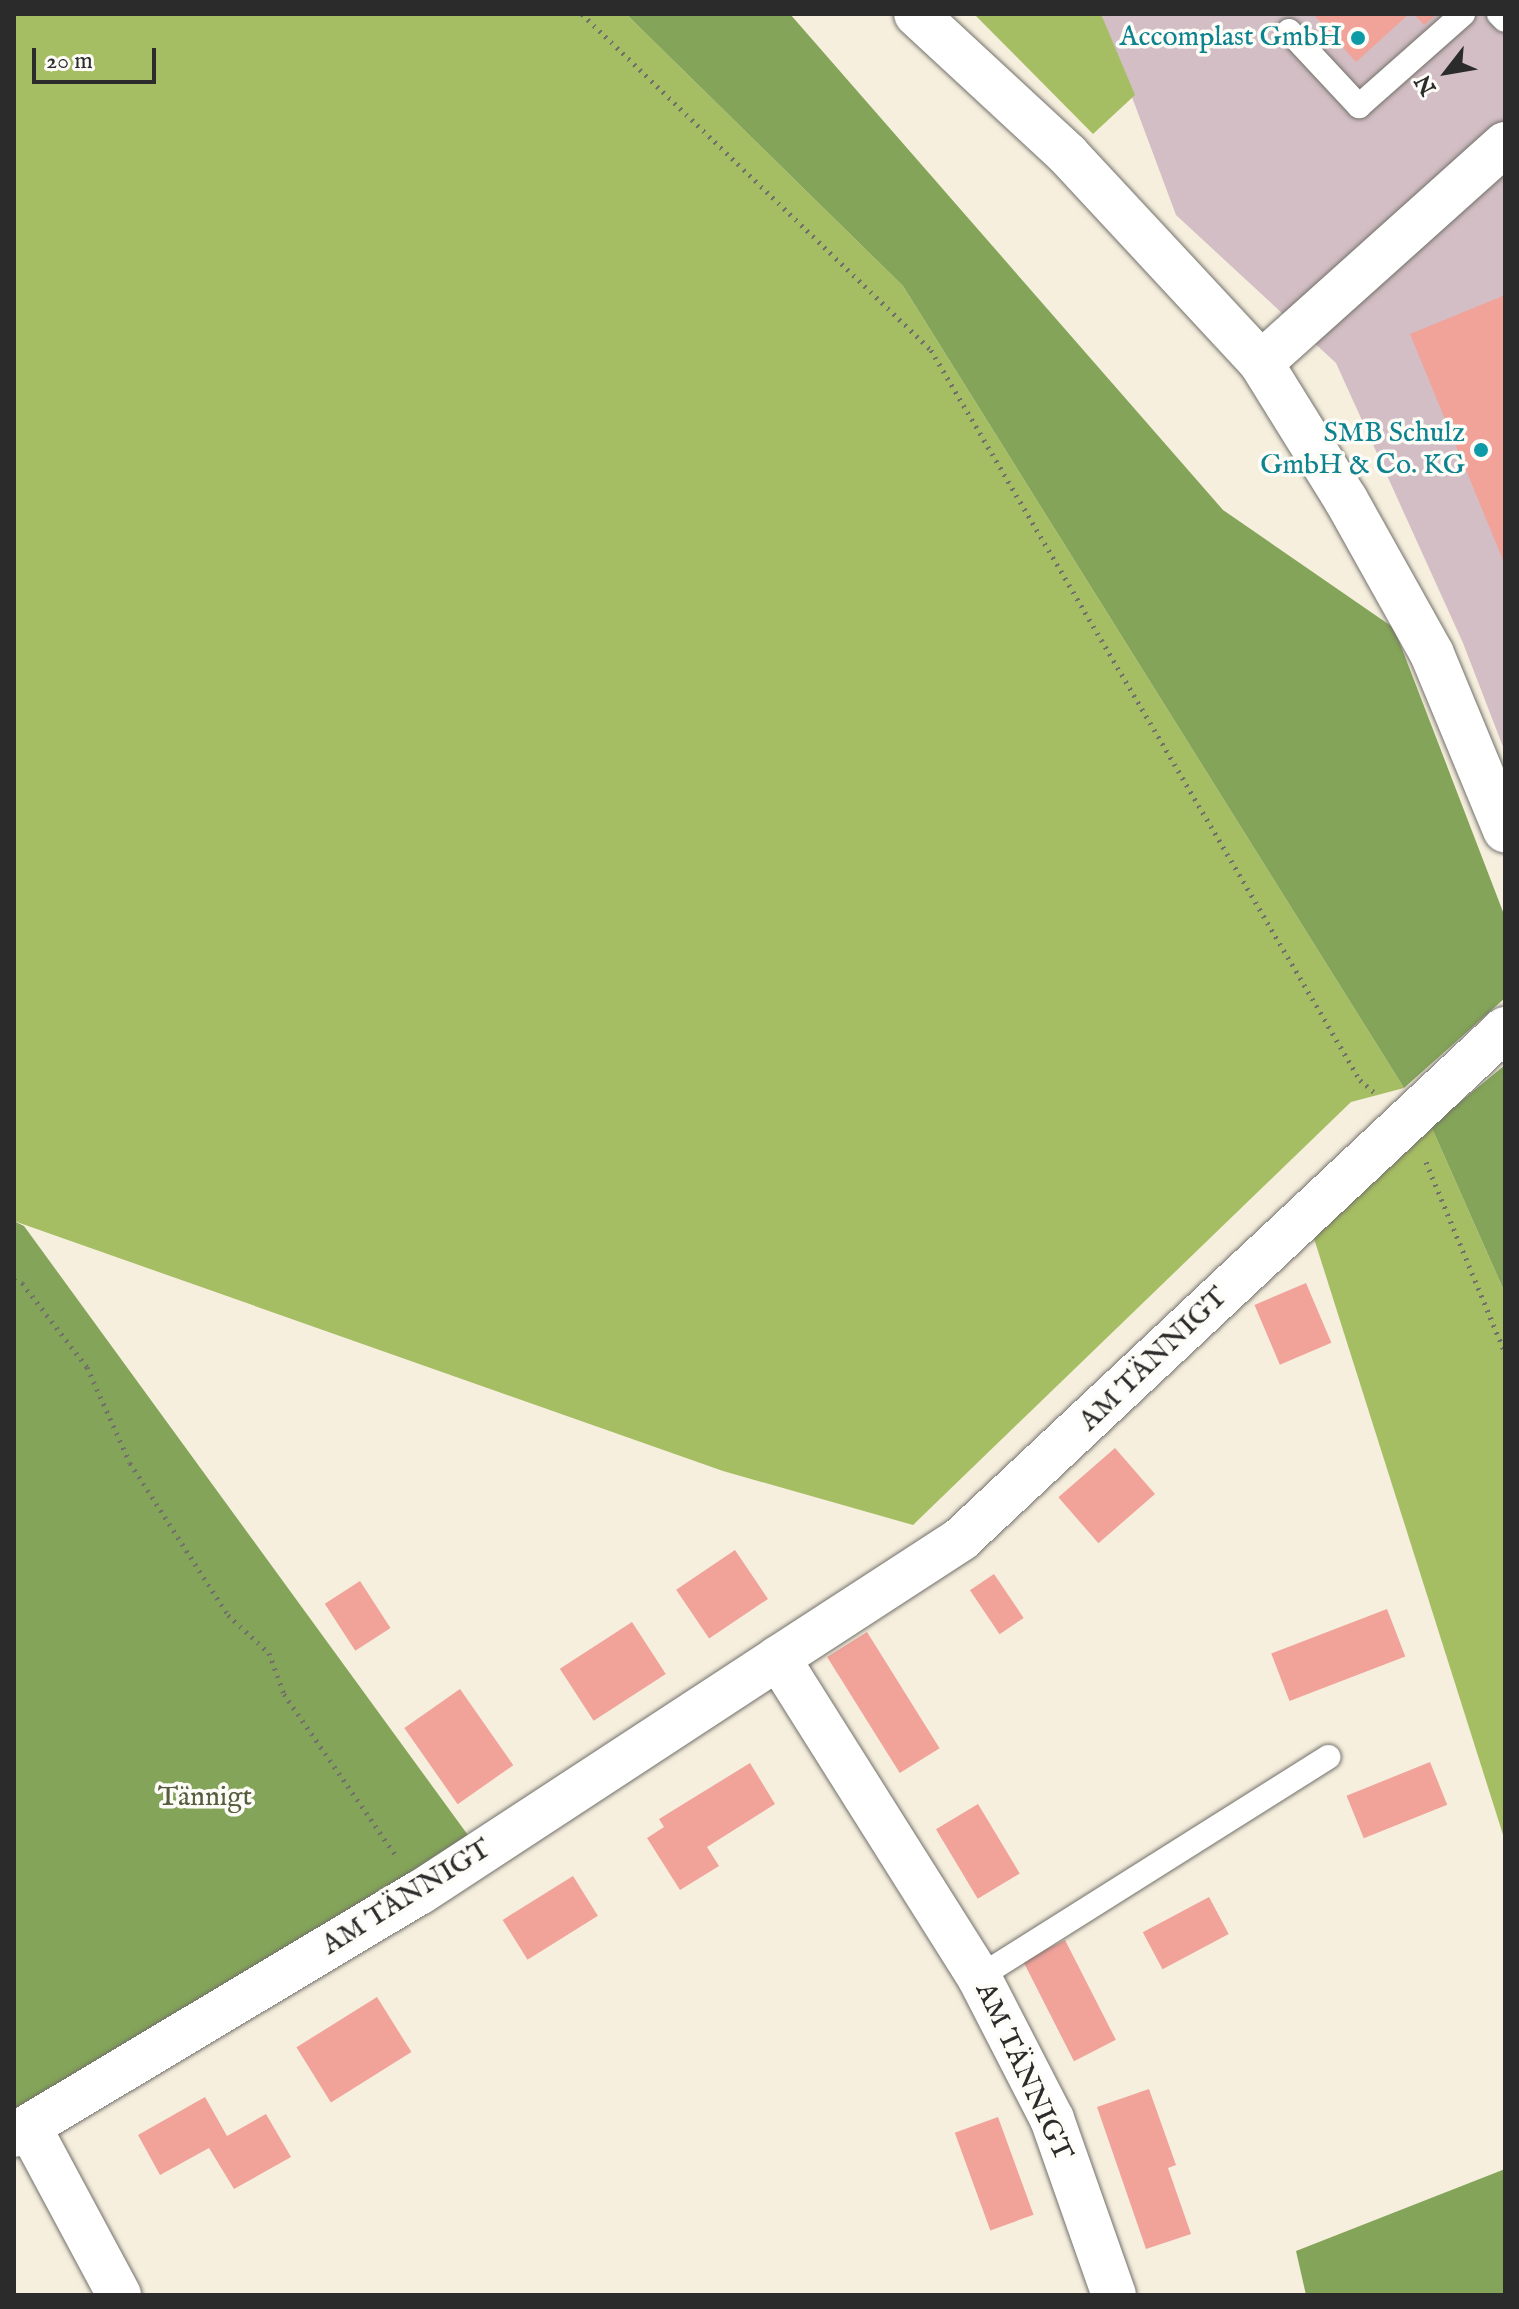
<!DOCTYPE html>
<html>
<head>
<meta charset="utf-8">
<style>
  body { margin:0 }
  #map { position:relative; width:1519px; height:2309px; overflow:hidden; background:#f6efde; font-family:"IM FELL English",serif }
  div>[style] { position:absolute }
  .industrial>* { inset:0; background:#d2bec4 }
  .green>* { inset:0; background:#a6be63 }
  .forest>* { inset:0; background:#84a559 }
  .building>* { inset:0; background:#f1a39a; transform-origin:0 0 }
  .path>* { height:5px; margin-top:-2.5px; transform-origin:0; background:repeating-linear-gradient(90deg,#72706a 0 2px,transparent 0 8px) }
  .roads { filter:drop-shadow(0 0 2px #72706a) drop-shadow(0 0 2px #72706a) }
  .lane>* { height:24px; margin:-12px; padding:0 12px; transform-origin:12px; border-radius:12px; background:#fff }
  .street>* { height:44px; margin:-22px; padding:0 22px; transform-origin:22px; border-radius:22px; background:#fff }
  .secondary>* { height:44px; margin:-22px; padding:0 22px; transform-origin:22px; border-radius:22px; background:#fff }
  .dots>* { width:22px; height:22px; translate:-50% -50%; box-sizing:border-box; border:4px solid #fdfcf7; border-radius:50% }
  span { translate:-50% -50%; white-space:nowrap; text-align:center; line-height:1.15; -webkit-text-stroke:7px #fdfcf7; paint-order:stroke }
  .culture-label { font-size:28px; color:#0d838f }
  .right { translate:-100% -50%; text-align:right }
  .street-label { font-size:28px; color:#2b2b2b }
  .park-label { font-size:28px; color:#565e3f }
  .frame { position:absolute; inset:0; border:16px solid #2b2b2b; pointer-events:none }
  .north { position:absolute; left:1407px; top:32px; width:80px; height:80px; -webkit-text-stroke:6px #fdfcf7; paint-order:stroke; rotate:239deg; font-size:22px; font-weight:700; line-height:32px; text-align:center; color:#2b2b2b }
  .north::after { content:''; display:block; margin:auto; width:28px; height:36px; background:#2b2b2b; clip-path:polygon(50% 0,100% 100%,50% 72%,0 100%) }
  .scale { position:absolute; left:32px; top:48px; width:124px; height:36px; box-sizing:border-box; border:4px solid #2b2b2b; border-top:0; padding-left:10px; font-size:24px; line-height:28px; white-space:nowrap; color:#2b2b2b; -webkit-text-stroke:6px #fdfcf7; paint-order:stroke }
</style>
</head>
<body>
<div id="map">
  <div class="industrial">
    <i style="clip-path:polygon(1101px 14px,1505px 14px,1505px 752px,1463px 643px,1336px 363px,1176px 215px)"></i>
  </div>
  <div class="green">
    <i style="clip-path:polygon(14px 14px,626px 14px,903px 286px,1404px 1088px,1351px 1102px,913px 1525px,723px 1471px,14px 1221px)"></i>
    <i style="clip-path:polygon(974px 14px,1101px 14px,1135px 95px,1093px 134px)"></i>
    <i style="clip-path:polygon(1431px 1126px,1505px 1293px,1505px 1841px,1311px 1229px)"></i>
  </div>
  <div class="forest">
    <i style="clip-path:polygon(626px 14px,790px 14px,1223px 510px,1394px 628px,1505px 917px,1505px 998px,1404px 1088px,903px 286px)"></i>
    <i style="clip-path:polygon(1505px 1065px,1505px 1293px,1431px 1126px)"></i>
    <i style="clip-path:polygon(14px 1221px,24px 1226px,481px 1853px,14px 2135px)"></i>
    <i style="clip-path:polygon(1505px 2169px,1505px 2295px,1306px 2295px,1296px 2251px)"></i>
  </div>
  <div class="building">
    <i style="clip-path:polygon(1313px 14px,1409px 14px,1356px 62px)"></i>
    <i style="clip-path:polygon(1414px 14px,1437px 14px,1424px 25px)"></i>
    <i style="clip-path:polygon(1505px 295px,1505px 565px,1410px 334px)"></i>
    <i style="left:1306px;top:1283px;width:65px;height:56px;rotate:67deg"></i>
    <i style="left:1115px;top:1448px;width:61px;height:75px;rotate:49deg"></i>
    <i style="left:735px;top:1550px;width:59px;height:71px;rotate:56deg"></i>
    <i style="left:994px;top:1574px;width:53px;height:29px;rotate:56deg"></i>
    <i style="left:360px;top:1581px;width:56px;height:42px;rotate:57deg"></i>
    <i style="left:1387px;top:1609px;width:51px;height:124px;rotate:69deg"></i>
    <i style="left:632px;top:1622px;width:62px;height:86px;rotate:57deg"></i>
    <i style="left:867px;top:1632px;width:137px;height:47px;rotate:58deg"></i>
    <i style="left:460px;top:1689px;width:93px;height:68px;rotate:55deg"></i>
    <i style="left:1430px;top:1762px;width:46px;height:90px;rotate:68deg"></i>
    <i style="clip-path:polygon(750px 1763px,775px 1804px,707px 1847px,719px 1866px,680px 1890px,647px 1838px,664px 1827px,659px 1819px)"></i>
    <i style="left:978px;top:1804px;width:81px;height:49px;rotate:59deg"></i>
    <i style="left:573px;top:1876px;width:47px;height:83px;rotate:58deg"></i>
    <i style="left:1209px;top:1897px;width:42px;height:75px;rotate:62deg"></i>
    <i style="left:1065px;top:1940px;width:112px;height:47px;rotate:63deg"></i>
    <i style="left:377px;top:1997px;width:65px;height:95px;rotate:58deg"></i>
    <i style="clip-path:polygon(1149px 2089px,1176px 2165px,1168px 2168px,1191px 2234px,1146px 2249px,1097px 2107px)"></i>
    <i style="clip-path:polygon(205px 2097px,227px 2136px,266px 2114px,291px 2157px,234px 2189px,209px 2148px,160px 2175px,138px 2135px)"></i>
    <i style="left:998px;top:2117px;width:104px;height:46px;rotate:70deg"></i>
  </div>
  <div class="path">
    <i style="left:582px;top:14px;width:484px;rotate:43.9deg"></i>
    <i style="left:931px;top:350px;width:847px;rotate:59.56deg"></i>
    <i style="left:1360px;top:1080px;width:18px;rotate:41deg"></i>
    <i style="left:1426px;top:1162px;width:207px;rotate:67.5deg"></i>
    <i style="left:14px;top:1280px;width:9px;rotate:21deg"></i>
    <i style="left:22px;top:1283px;width:106px;rotate:52.3deg"></i>
    <i style="left:87px;top:1367px;width:105px;rotate:65.9deg"></i>
    <i style="left:130px;top:1463px;width:181px;rotate:57.2deg"></i>
    <i style="left:228px;top:1615px;width:56px;rotate:42.8deg"></i>
    <i style="left:269px;top:1653px;width:44px;rotate:69.9deg"></i>
    <i style="left:284px;top:1694px;width:198px;rotate:55.3deg"></i>
  </div>
  <div class="roads">
    <div class="lane">
      <i style="left:1499px;top:14px;width:8px;rotate:45deg"></i>
      <i style="left:1289px;top:31px;width:103px;rotate:47deg"></i>
      <i style="left:1359px;top:106px;width:139px;rotate:-41.5deg"></i>
      <i style="left:979px;top:1977px;width:413px;rotate:-32.2deg"></i>
    </div>
    <div class="street">
      <i style="left:1261px;top:363px;width:328px;rotate:-41.9deg"></i>
      <i style="left:778px;top:1658px;width:218px;rotate:-33deg"></i>
      <i style="left:961px;top:1539px;width:746px;rotate:-43.15deg"></i>
      <i style="left:29px;top:2127px;width:191px;rotate:61.8deg"></i>
      <i style="left:14px;top:2135px;width:472px;rotate:-30.9deg"></i>
      <i style="left:419px;top:1893px;width:429px;rotate:-33.2deg"></i>
      <i style="left:778px;top:1658px;width:377px;rotate:57.8deg"></i>
      <i style="left:979px;top:1977px;width:160px;rotate:62.8deg"></i>
      <i style="left:1052px;top:2119px;width:187px;rotate:70.6deg"></i>
    </div>
    <div class="secondary">
      <i style="left:916px;top:14px;width:207px;rotate:42.8deg"></i>
      <i style="left:1068px;top:155px;width:284px;rotate:47.1deg"></i>
      <i style="left:1261px;top:363px;width:161px;rotate:58.2deg"></i>
      <i style="left:1346px;top:500px;width:176px;rotate:60.8deg"></i>
      <i style="left:1432px;top:654px;width:191px;rotate:67.5deg"></i>
    </div>
  </div>
  <div class="dots">
    <i style="left:1358px;top:38px;background:#0f9aa8"></i>
    <i style="left:1481px;top:450px;background:#0f9aa8"></i>
  </div>
  <div class="culture-label">
    <span class="right" style="left:1342px;top:38px">Accomplast GmbH</span>
    <span class="right" style="left:1465px;top:450px">SMB Schulz<br>GmbH &amp; Co. KG</span>
  </div>
  <div class="street-label">
    <span style="left:1154px;top:1360px;rotate:-44deg">AM TÄNNIGT</span>
    <span style="left:407px;top:1898px;rotate:-32deg">AM TÄNNIGT</span>
    <span style="left:1023px;top:2072px;rotate:65deg">AM TÄNNIGT</span>
  </div>
  <div class="park-label">
    <span style="left:205px;top:1798px">Tännigt</span>
  </div>
  <div class="frame"></div>
  <div class="north">N</div>
  <div class="scale">20 m</div>
</div>
</body>
</html>
